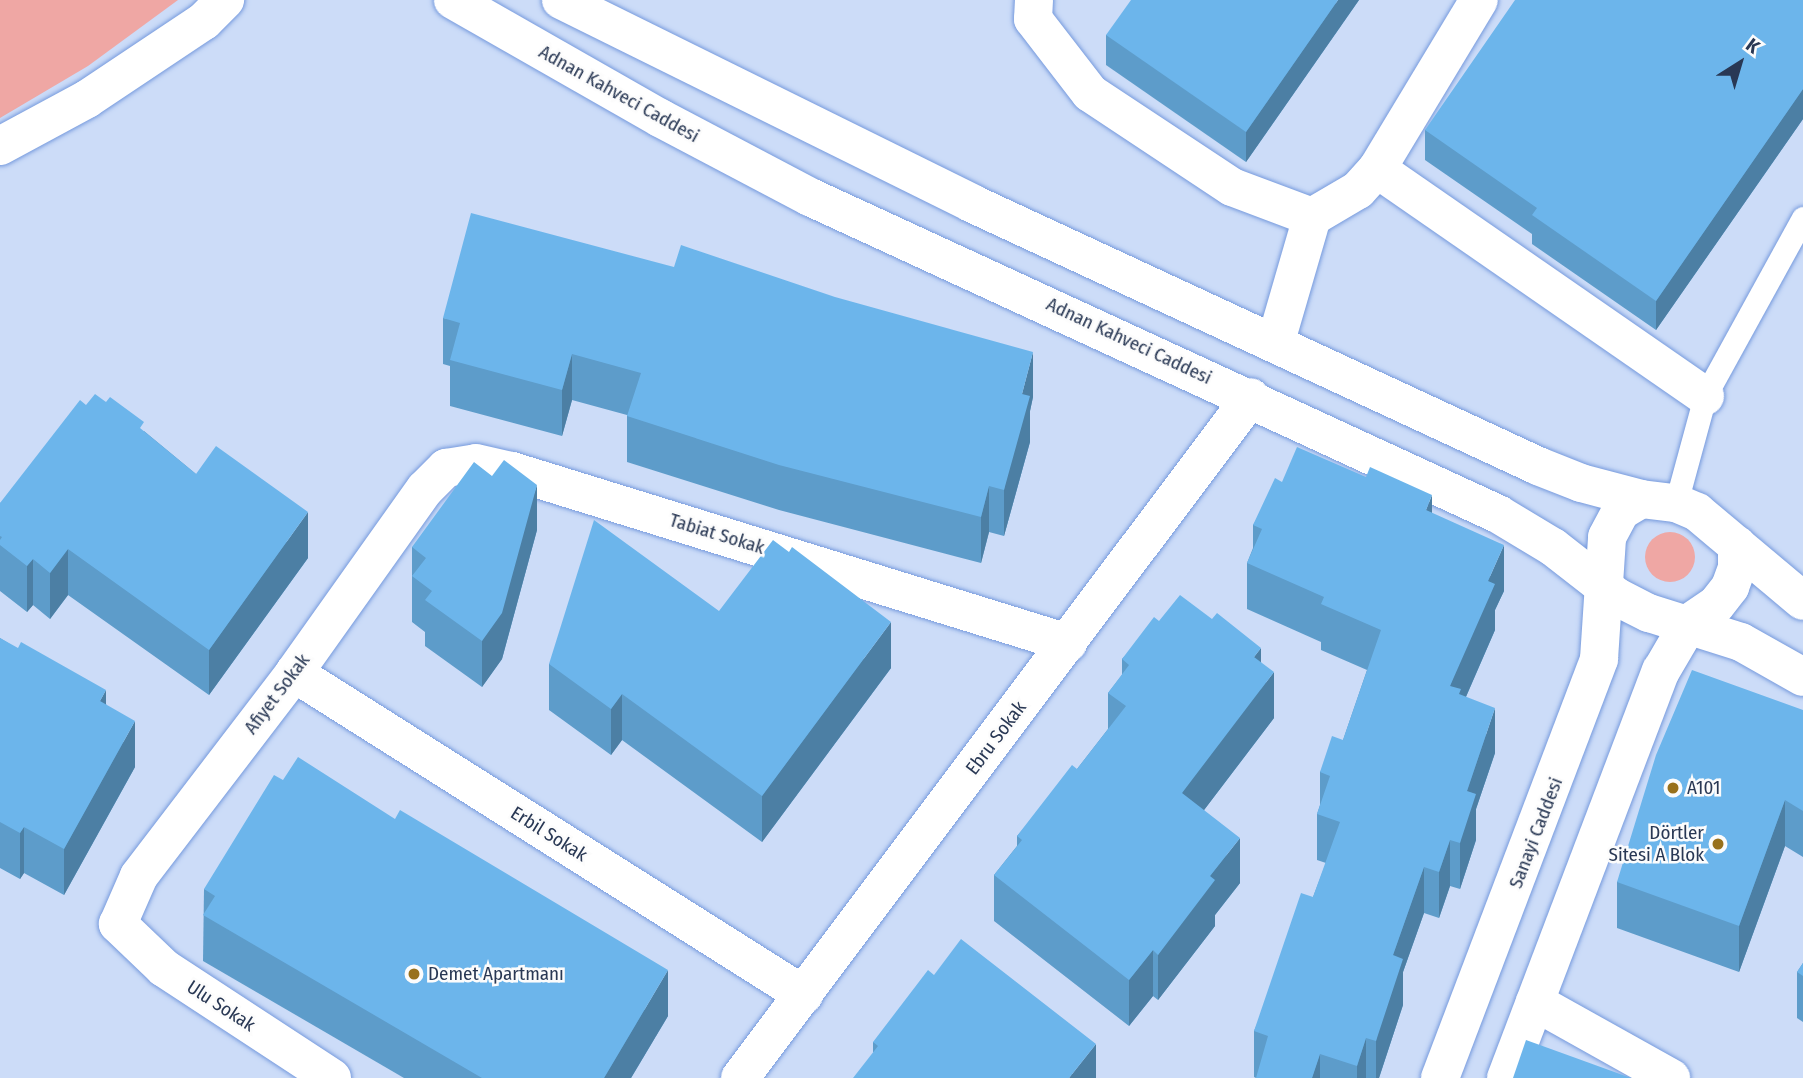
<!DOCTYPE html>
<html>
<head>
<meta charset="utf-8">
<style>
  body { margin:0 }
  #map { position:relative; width:1803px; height:1078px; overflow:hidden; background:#ccdcf8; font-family:"Fira Sans Condensed",sans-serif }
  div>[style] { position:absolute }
  .green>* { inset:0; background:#efa7a4 }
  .round { border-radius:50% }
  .roads { filter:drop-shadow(0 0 2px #769add) drop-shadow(0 0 2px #769add) }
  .service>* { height:23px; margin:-11.5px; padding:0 11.5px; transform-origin:11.5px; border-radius:11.5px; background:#fff }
  .minor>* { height:38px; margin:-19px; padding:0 19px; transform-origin:19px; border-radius:19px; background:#fff }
  .secondary>* { height:38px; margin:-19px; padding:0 19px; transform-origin:19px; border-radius:19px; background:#fff }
  .trunk>* { height:38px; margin:-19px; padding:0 19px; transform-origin:19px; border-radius:19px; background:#fff }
  .wall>* { inset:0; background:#5d9cca }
  .shaded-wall>* { inset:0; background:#4c7fa4 }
  .building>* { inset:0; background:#6cb5eb }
  .dots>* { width:19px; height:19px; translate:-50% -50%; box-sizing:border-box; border:4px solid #fcfcfc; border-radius:50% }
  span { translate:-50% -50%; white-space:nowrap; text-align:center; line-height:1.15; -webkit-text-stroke:5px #fcfcfc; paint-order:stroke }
  .street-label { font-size:19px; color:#293854 }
  .poi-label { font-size:19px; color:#293854 }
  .left { translate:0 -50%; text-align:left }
  .right { translate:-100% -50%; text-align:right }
  .north { position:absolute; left:1705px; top:28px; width:70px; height:70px; -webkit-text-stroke:5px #fcfcfc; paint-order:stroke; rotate:37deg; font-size:19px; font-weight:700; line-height:28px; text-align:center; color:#293854 }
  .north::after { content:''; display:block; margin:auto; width:24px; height:32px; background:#293854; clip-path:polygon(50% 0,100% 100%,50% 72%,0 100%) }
</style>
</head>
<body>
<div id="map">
  <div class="green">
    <i style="clip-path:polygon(0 0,178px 0,88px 66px,0 118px)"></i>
    <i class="round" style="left:1645px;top:532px;width:50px;height:50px"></i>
  </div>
  <div class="roads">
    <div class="service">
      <i style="left:1676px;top:503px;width:111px;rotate:-74.8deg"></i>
      <i style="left:1705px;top:396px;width:203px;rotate:-61.2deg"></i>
    </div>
    <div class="minor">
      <i style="left:1034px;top:0;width:19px;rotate:93deg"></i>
      <i style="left:1033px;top:19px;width:93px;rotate:52.4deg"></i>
      <i style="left:1090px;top:93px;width:170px;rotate:33.5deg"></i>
      <i style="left:1232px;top:187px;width:85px;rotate:20.6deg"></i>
      <i style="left:1312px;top:217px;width:53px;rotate:-30.4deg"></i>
      <i style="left:1358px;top:190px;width:28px;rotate:-48deg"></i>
      <i style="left:1377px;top:169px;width:197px;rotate:-58.9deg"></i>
      <i style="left:1377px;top:169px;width:399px;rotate:34.7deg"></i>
      <i style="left:1276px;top:341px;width:129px;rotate:-73.8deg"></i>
      <i style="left:294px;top:673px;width:603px;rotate:32.27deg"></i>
      <i style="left:1535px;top:1002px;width:156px;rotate:29.2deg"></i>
      <i style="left:332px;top:1078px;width:201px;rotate:-146.8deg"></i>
      <i style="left:164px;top:968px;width:64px;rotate:-136.3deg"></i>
      <i style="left:118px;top:924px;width:52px;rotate:-66.4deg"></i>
      <i style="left:139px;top:876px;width:255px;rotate:-52.6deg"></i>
      <i style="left:294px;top:673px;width:226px;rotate:-54.6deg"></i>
      <i style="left:425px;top:489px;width:30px;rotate:-45deg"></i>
      <i style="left:446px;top:468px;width:30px;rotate:-9deg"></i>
      <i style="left:476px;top:463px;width:37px;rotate:13deg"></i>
      <i style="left:512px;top:471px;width:582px;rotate:17.19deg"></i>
      <i style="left:740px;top:1078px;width:851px;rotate:-53.12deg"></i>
    </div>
    <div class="secondary">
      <i style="left:453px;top:0;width:238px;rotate:29.7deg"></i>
      <i style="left:660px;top:118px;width:170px;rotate:27.8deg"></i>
      <i style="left:810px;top:197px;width:758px;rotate:24.74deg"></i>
      <i style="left:1498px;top:514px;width:64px;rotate:31deg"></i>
      <i style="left:1553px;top:547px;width:81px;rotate:38deg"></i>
      <i style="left:1617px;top:597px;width:36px;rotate:27deg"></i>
      <i style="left:1649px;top:613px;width:96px;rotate:17.5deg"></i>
      <i style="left:1741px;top:642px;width:71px;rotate:29.4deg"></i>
      <i style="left:561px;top:0;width:458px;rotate:26.3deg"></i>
      <i style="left:971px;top:203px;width:625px;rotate:24.88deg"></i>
      <i style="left:1538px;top:466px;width:46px;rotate:21.6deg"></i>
      <i style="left:1581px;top:483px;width:62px;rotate:14.9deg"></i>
      <i style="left:1641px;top:499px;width:35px;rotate:7deg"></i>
      <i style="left:1676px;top:503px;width:23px;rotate:23deg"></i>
      <i style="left:1697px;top:512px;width:138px;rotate:40deg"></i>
      <i style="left:1440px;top:1078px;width:448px;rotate:-69.2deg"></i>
      <i style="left:1599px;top:659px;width:122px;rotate:-86.2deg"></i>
      <i style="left:1607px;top:537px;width:30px;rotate:-62deg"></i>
      <i style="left:1621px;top:511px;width:23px;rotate:-31deg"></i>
      <i style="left:1506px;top:1078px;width:436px;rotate:-69.2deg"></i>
      <i style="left:1661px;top:671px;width:56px;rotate:-59.7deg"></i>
      <i style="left:1689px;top:623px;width:32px;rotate:-34deg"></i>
      <i style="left:1716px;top:605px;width:23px;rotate:-52deg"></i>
      <i style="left:1730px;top:587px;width:20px;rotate:-70deg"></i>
      <i style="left:1737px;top:568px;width:23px;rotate:-90deg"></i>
    </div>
    <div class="trunk">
      <i style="left:0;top:146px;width:99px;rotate:-28.4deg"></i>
      <i style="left:87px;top:99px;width:141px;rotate:-33.7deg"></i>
      <i style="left:204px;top:21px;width:30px;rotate:-45deg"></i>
    </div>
  </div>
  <div class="wall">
    <i style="clip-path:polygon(1359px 0,1246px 162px,1106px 65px,1106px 35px)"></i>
    <i style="clip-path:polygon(1803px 0,1803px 119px,1656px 330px,1532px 244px,1532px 234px,1425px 160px,1425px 130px)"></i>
    <i style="clip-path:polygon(443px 318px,1033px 397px,1030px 411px,1030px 442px,1004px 536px,989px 532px,981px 563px,779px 510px,627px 462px,627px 415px,572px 400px,562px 436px,450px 406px,450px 366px,443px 364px)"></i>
    <i style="clip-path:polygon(144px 431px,196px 474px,308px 558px,209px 695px,68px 595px,50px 619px,33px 605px,27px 612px,0 591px,0 503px)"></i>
    <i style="clip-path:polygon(1282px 482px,1432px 513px,1504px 591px,1495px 610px,1495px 630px,1466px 697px,1495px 753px,1476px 809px,1476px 840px,1460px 889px,1450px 886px,1439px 918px,1424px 913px,1403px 972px,1403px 1005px,1379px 1078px,1256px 1078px,1254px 1077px,1254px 1031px,1313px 897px,1326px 863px,1317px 860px,1317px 814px,1320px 805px,1320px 772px,1343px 740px,1367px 670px,1321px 650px,1321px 642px,1247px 609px,1247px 563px,1253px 548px,1253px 525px)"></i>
    <i style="clip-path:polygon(537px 530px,502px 659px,482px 687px,425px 646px,425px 632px,412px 622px,412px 547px)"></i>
    <i style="clip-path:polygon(719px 611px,891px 668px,762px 842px,622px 740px,611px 755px,549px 710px,549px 664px)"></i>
    <i style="clip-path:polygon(1159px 621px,1261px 662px,1274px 718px,1204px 810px,1240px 883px,1215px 915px,1215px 926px,1158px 1000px,1153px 996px,1129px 1026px,994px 921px,994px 875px,1017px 846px,1017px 836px,1077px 769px,1108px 729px,1108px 693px,1122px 675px,1122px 659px)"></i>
    <i style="clip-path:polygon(0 638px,106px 704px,135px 767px,64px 895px,24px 873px,20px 879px,0 868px)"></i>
    <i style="clip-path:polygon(1803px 710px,1803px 857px,1785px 846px,1739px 972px,1617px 928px,1617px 882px)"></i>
    <i style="clip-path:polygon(204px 889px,668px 1016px,631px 1078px,404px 1078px,203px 961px)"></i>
    <i style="clip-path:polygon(1803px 963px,1803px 1022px,1797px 1018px,1797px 972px)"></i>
    <i style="clip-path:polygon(873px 1042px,1096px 1078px,873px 1052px)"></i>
  </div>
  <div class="shaded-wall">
    <i style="clip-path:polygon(1338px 0,1359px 0,1246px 162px,1246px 132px)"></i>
    <i style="clip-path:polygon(1803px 89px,1803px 119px,1656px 330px,1656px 301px)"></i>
    <i style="clip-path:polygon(1033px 352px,1033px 397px,1030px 411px,1030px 442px,1004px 536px,1004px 490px,1022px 394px)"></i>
    <i style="clip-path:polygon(572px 354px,572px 400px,562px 436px,562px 390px)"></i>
    <i style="clip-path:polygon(537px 485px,537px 530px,502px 659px,482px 687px,482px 641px)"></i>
    <i style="clip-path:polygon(989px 486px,989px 532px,981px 563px,981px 517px)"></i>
    <i style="clip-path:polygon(1432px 495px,1432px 541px,1426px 510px)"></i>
    <i style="clip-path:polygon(308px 512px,308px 558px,209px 695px,209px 650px)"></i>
    <i style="clip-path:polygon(1504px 545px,1504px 591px,1495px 610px,1495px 630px,1461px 708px,1450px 686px,1488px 581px)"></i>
    <i style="clip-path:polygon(68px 549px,68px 595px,50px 619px,50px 573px)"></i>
    <i style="clip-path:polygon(33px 559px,33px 605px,27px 612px,27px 566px)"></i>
    <i style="clip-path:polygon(891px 622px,891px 668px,762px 842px,762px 796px)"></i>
    <i style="clip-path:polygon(1261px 648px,1261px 689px,1274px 672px,1274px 718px,1182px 839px,1182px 793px,1254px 657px)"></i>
    <i style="clip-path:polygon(106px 690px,106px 736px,100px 701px)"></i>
    <i style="clip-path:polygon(622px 694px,622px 740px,611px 755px,611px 709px)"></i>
    <i style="clip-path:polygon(1495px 708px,1495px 753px,1476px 809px,1476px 840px,1460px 889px,1460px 843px,1467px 791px)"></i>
    <i style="clip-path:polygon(135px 721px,135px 767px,64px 895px,64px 849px)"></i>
    <i style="clip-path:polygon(1785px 800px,1785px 846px,1739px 972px,1739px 926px)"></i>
    <i style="clip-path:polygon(24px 827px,24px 873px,20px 879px,20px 833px)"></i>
    <i style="clip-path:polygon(1240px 838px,1240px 883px,1215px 915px,1215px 926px,1158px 1000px,1158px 955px,1210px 876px)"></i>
    <i style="clip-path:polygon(1450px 840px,1450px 886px,1439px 918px,1439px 872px)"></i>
    <i style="clip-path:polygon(1424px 867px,1424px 913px,1403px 972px,1403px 1005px,1379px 1078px,1376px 1078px,1376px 1041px,1393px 955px)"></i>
    <i style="clip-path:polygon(1153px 950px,1153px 996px,1129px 1026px,1129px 980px)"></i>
    <i style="clip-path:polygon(668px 970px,668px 1016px,631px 1078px,604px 1078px)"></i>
    <i style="clip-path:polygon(1366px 1038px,1366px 1078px,1357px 1078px,1357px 1066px)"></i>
    <i style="clip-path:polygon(1096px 1044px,1096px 1078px,1069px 1078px)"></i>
    <i style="clip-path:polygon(1320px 1054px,1320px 1078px,1312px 1078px)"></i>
  </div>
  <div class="building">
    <i style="clip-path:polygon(1131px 0,1338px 0,1246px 132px,1106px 35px)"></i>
    <i style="clip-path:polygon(1515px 0,1803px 0,1803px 89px,1656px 301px,1532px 215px,1537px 208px,1425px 130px)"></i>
    <i style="clip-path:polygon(471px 213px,674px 267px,681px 245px,835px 297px,1033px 352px,1022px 394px,1030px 396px,1004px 490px,989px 486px,981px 517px,779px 465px,627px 416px,641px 373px,572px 354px,562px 390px,450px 360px,460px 323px,443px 318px)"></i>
    <i style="clip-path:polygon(95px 394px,106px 402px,110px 397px,144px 422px,140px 428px,196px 474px,216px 446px,308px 512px,209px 650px,68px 549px,50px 573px,33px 559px,27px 566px,0 545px,0 540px,2px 537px,0 536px,0 503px,80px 400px,86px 405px)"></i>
    <i style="clip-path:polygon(1297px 447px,1366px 477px,1370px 467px,1432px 495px,1426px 510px,1504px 545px,1488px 581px,1495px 584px,1450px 686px,1461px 689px,1459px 694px,1495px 708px,1467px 791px,1476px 794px,1460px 843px,1450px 840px,1439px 872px,1424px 867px,1393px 955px,1403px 959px,1376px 1041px,1366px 1038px,1357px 1066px,1320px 1054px,1312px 1078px,1256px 1078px,1268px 1036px,1254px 1031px,1301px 893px,1313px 897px,1340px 822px,1317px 814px,1330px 776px,1320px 772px,1332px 736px,1343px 740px,1381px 630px,1321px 604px,1324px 597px,1247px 563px,1262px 529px,1253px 525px,1275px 478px,1282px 482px)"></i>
    <i style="clip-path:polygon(504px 460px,537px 485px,502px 613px,482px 641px,425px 600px,432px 591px,412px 576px,426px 558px,412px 547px,474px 462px,492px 476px)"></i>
    <i style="clip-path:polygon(594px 520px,719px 611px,773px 540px,789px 552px,792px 547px,891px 622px,762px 796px,622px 694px,611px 709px,549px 664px)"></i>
    <i style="clip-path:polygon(1180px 595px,1212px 619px,1217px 613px,1261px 648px,1254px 657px,1274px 672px,1182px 793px,1240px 838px,1210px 876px,1215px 880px,1158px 955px,1153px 950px,1129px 980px,994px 875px,1022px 840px,1017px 836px,1072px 765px,1077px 769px,1126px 706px,1108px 693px,1129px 665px,1122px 659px,1154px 617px,1159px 621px)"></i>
    <i style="clip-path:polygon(0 638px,18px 648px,21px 642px,106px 690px,100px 701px,135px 721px,64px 849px,24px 827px,20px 833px,0 822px)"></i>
    <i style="clip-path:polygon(1692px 670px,1803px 710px,1803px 811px,1785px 800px,1739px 926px,1617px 882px,1656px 755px)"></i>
    <i style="clip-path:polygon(298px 757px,395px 819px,400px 810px,668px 970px,604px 1078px,482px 1078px,203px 915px,215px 896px,204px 889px,274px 775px,283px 780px)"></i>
    <i style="clip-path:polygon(961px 939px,1096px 1044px,1069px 1078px,853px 1078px,878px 1046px,873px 1042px,928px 970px,934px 975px)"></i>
    <i style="clip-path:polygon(1803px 963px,1803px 976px,1797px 972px)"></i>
    <i style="clip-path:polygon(1526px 1040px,1631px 1078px,1513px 1078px)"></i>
  </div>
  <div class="dots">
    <i style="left:1673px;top:788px;background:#98711c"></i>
    <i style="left:1718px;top:844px;background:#98711c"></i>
    <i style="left:414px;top:974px;background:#98711c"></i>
  </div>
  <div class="street-label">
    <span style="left:619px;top:94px;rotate:29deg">Adnan Kahveci Caddesi</span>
    <span style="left:1129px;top:341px;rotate:25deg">Adnan Kahveci Caddesi</span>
    <span style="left:717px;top:534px;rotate:17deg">Tabiat Sokak</span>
    <span style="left:277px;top:694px;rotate:-53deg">Afiyet Sokak</span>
    <span style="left:996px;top:738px;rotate:-53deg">Ebru Sokak</span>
    <span style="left:1536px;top:833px;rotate:-69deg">Sanayi Caddesi</span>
    <span style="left:549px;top:834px;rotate:32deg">Erbil Sokak</span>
    <span style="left:221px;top:1006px;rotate:33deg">Ulu Sokak</span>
  </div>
  <div class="poi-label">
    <span class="left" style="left:1687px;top:788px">A101</span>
    <span class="right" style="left:1704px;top:844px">Dörtler<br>Sitesi A Blok</span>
    <span class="left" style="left:428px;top:974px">Demet Apartmanı</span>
  </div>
  <div class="north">K</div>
</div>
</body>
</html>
